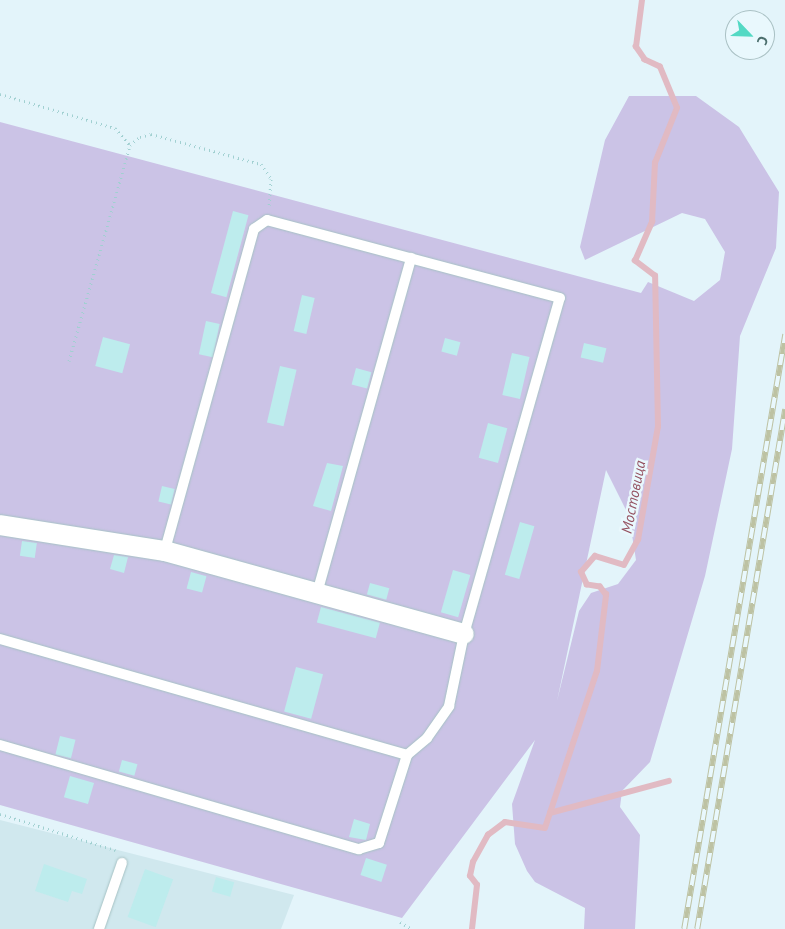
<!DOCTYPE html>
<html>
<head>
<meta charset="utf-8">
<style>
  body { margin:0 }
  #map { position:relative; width:785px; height:929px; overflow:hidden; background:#e3f4fa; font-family:"PT Sans",sans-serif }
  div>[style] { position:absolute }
  .residential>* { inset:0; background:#d0e8ee }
  .green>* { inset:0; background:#cbc3e6 }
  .stream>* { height:5.5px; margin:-2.75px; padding:0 2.75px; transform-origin:2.75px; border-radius:2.75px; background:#e1bac3 }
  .building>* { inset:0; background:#bdeced; transform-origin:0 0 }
  .path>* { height:3px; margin-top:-1.5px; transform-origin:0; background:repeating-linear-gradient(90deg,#a1d0d1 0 1px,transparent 0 5px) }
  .roads { filter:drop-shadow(0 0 1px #a6c2c4) drop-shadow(0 0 1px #a6c2c4) }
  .lane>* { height:10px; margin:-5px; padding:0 5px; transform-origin:5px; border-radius:5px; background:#fff }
  .street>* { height:20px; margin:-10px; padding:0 10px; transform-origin:10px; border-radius:10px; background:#fff }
  .rail>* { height:5.5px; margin-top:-2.75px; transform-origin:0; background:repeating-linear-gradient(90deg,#e9f8fd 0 11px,#bdc2a3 0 22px); box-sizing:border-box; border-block:1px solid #bdc2a3 }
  span { translate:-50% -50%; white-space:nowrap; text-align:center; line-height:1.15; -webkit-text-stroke:5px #e9f8fd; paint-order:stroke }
  .water-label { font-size:15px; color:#945160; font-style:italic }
  .north { position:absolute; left:725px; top:10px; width:50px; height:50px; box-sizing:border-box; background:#e9f8fd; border:1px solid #aac1c4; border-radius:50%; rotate:114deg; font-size:14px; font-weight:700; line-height:20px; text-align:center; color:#4c6f6e }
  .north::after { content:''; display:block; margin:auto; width:18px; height:22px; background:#53d9c4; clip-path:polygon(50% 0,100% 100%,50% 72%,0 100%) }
</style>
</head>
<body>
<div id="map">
  <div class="residential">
    <i style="clip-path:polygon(0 820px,294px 895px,281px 929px,0 929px)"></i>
  </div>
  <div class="green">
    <i style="clip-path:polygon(evenodd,629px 96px,696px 96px,739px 127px,779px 192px,776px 248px,740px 336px,732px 449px,705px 576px,650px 762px,622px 791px,620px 807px,640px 835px,635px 929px,584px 929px,585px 908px,535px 882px,527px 871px,515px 844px,512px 804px,535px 740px,402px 918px,0 805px,0 122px,641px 293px,648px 282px,694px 301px,720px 280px,725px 252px,705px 219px,682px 213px,585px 260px,580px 247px,605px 140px,629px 96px,606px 470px,629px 516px,636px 560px,618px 584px,591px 593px,579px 611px,557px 701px,606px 470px)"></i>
  </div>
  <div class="stream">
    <i style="left:550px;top:813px;width:123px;rotate:-15.1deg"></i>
    <i style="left:472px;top:929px;width:44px;rotate:-83.5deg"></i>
    <i style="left:477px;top:885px;width:11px;rotate:-128deg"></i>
    <i style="left:470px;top:876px;width:14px;rotate:-78deg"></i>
    <i style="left:473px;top:862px;width:31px;rotate:-61deg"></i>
    <i style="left:488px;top:835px;width:21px;rotate:-37deg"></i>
    <i style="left:505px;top:822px;width:40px;rotate:8.5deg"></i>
    <i style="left:545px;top:828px;width:165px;rotate:-71.7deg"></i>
    <i style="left:597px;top:671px;width:77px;rotate:-83.2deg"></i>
    <i style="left:606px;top:595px;width:10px;rotate:-127deg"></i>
    <i style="left:600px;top:587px;width:13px;rotate:-171deg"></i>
    <i style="left:587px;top:585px;width:14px;rotate:-115deg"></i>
    <i style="left:581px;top:572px;width:21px;rotate:-49deg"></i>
    <i style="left:595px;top:556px;width:30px;rotate:17deg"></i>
    <i style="left:624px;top:565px;width:29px;rotate:-61deg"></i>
    <i style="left:638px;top:540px;width:115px;rotate:-80deg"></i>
    <i style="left:658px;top:427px;width:151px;rotate:-91.1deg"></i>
    <i style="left:655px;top:276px;width:25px;rotate:-143deg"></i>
    <i style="left:635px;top:261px;width:43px;rotate:-66.4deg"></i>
    <i style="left:652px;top:222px;width:59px;rotate:-87.1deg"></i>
    <i style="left:655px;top:163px;width:59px;rotate:-68.2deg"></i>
    <i style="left:677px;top:108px;width:44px;rotate:-112.5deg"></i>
    <i style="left:660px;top:67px;width:17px;rotate:-155deg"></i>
    <i style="left:645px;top:60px;width:16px;rotate:-125deg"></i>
    <i style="left:636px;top:47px;width:47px;rotate:-82.7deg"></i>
  </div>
  <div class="building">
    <i style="left:233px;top:211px;width:16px;height:85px;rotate:15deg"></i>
    <i style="left:302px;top:295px;width:13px;height:37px;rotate:13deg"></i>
    <i style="left:206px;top:321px;width:14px;height:34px;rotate:12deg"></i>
    <i style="left:103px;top:337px;width:28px;height:30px;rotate:15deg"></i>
    <i style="left:445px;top:338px;width:16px;height:14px;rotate:15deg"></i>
    <i style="left:584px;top:343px;width:23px;height:15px;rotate:13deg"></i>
    <i style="left:512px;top:353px;width:18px;height:43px;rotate:13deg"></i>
    <i style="left:280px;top:366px;width:17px;height:58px;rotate:13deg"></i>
    <i style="left:356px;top:368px;width:16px;height:17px;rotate:15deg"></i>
    <i style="left:488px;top:423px;width:20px;height:36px;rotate:15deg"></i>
    <i style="clip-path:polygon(327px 463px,343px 466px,331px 511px,313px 506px)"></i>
    <i style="left:162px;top:486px;width:13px;height:16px;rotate:13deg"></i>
    <i style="left:520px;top:522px;width:15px;height:55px;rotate:16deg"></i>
    <i style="left:22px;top:541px;width:15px;height:15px;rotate:8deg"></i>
    <i style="clip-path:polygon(114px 555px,128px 557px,124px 573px,110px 569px)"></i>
    <i style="left:453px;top:570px;width:18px;height:44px;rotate:16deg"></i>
    <i style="left:191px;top:572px;width:16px;height:17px;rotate:15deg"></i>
    <i style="left:370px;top:583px;width:20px;height:12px;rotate:15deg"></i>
    <i style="left:321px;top:607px;width:61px;height:16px;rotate:15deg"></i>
    <i style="left:296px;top:667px;width:28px;height:46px;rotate:15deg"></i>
    <i style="left:60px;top:736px;width:16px;height:19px;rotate:14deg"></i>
    <i style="left:122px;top:760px;width:16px;height:12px;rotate:15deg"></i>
    <i style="left:70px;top:776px;width:25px;height:22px;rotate:16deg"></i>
    <i style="clip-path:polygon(354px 819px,370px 824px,366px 840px,349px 837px)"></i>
    <i style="left:366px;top:858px;width:22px;height:18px;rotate:18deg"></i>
    <i style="clip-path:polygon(44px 864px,87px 879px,82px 894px,72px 891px,68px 902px,35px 891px)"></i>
    <i style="left:145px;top:869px;width:30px;height:51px;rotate:20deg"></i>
    <i style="left:216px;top:877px;width:19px;height:15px;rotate:16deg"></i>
  </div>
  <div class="path">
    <i style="left:0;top:94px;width:120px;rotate:16.5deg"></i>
    <i style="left:115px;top:128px;width:23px;rotate:49deg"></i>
    <i style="left:69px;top:361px;width:224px;rotate:-74.2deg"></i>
    <i style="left:130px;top:145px;width:13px;rotate:-39deg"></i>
    <i style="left:140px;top:137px;width:11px;rotate:-15deg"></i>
    <i style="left:151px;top:134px;width:114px;rotate:15.3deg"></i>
    <i style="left:261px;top:164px;width:18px;rotate:56deg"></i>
    <i style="left:271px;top:179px;width:27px;rotate:94deg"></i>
    <i style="left:0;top:814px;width:121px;rotate:17.4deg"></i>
    <i style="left:400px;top:922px;width:14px;rotate:30deg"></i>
  </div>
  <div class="roads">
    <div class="lane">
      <i style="left:317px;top:593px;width:348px;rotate:-74.3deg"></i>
      <i style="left:0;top:639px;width:423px;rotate:15.9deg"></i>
      <i style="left:0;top:745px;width:374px;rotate:16.2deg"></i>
      <i style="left:359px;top:849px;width:21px;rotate:-17deg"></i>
      <i style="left:379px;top:843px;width:92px;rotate:-72.3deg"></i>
      <i style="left:407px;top:755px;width:26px;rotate:-40deg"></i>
      <i style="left:427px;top:738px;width:39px;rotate:-55deg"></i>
      <i style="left:449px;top:706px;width:74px;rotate:-78.2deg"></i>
      <i style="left:464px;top:634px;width:349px;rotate:-74.1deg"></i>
      <i style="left:560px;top:298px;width:303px;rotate:-165.1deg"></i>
      <i style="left:267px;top:220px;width:16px;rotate:145deg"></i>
      <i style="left:254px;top:229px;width:334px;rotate:105.5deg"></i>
      <i style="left:99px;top:929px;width:70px;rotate:-70.8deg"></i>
    </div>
    <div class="street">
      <i style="left:0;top:525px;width:167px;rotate:9deg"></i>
      <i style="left:165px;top:551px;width:310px;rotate:15.5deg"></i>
    </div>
  </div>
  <div class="rail">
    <i style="left:684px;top:929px;width:603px;rotate:-80.35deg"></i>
    <i style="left:697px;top:929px;width:527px;rotate:-80.39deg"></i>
  </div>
  <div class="water-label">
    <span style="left:633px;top:497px;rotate:-79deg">Мостовица</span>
  </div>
  <div class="north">С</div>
</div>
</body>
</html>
